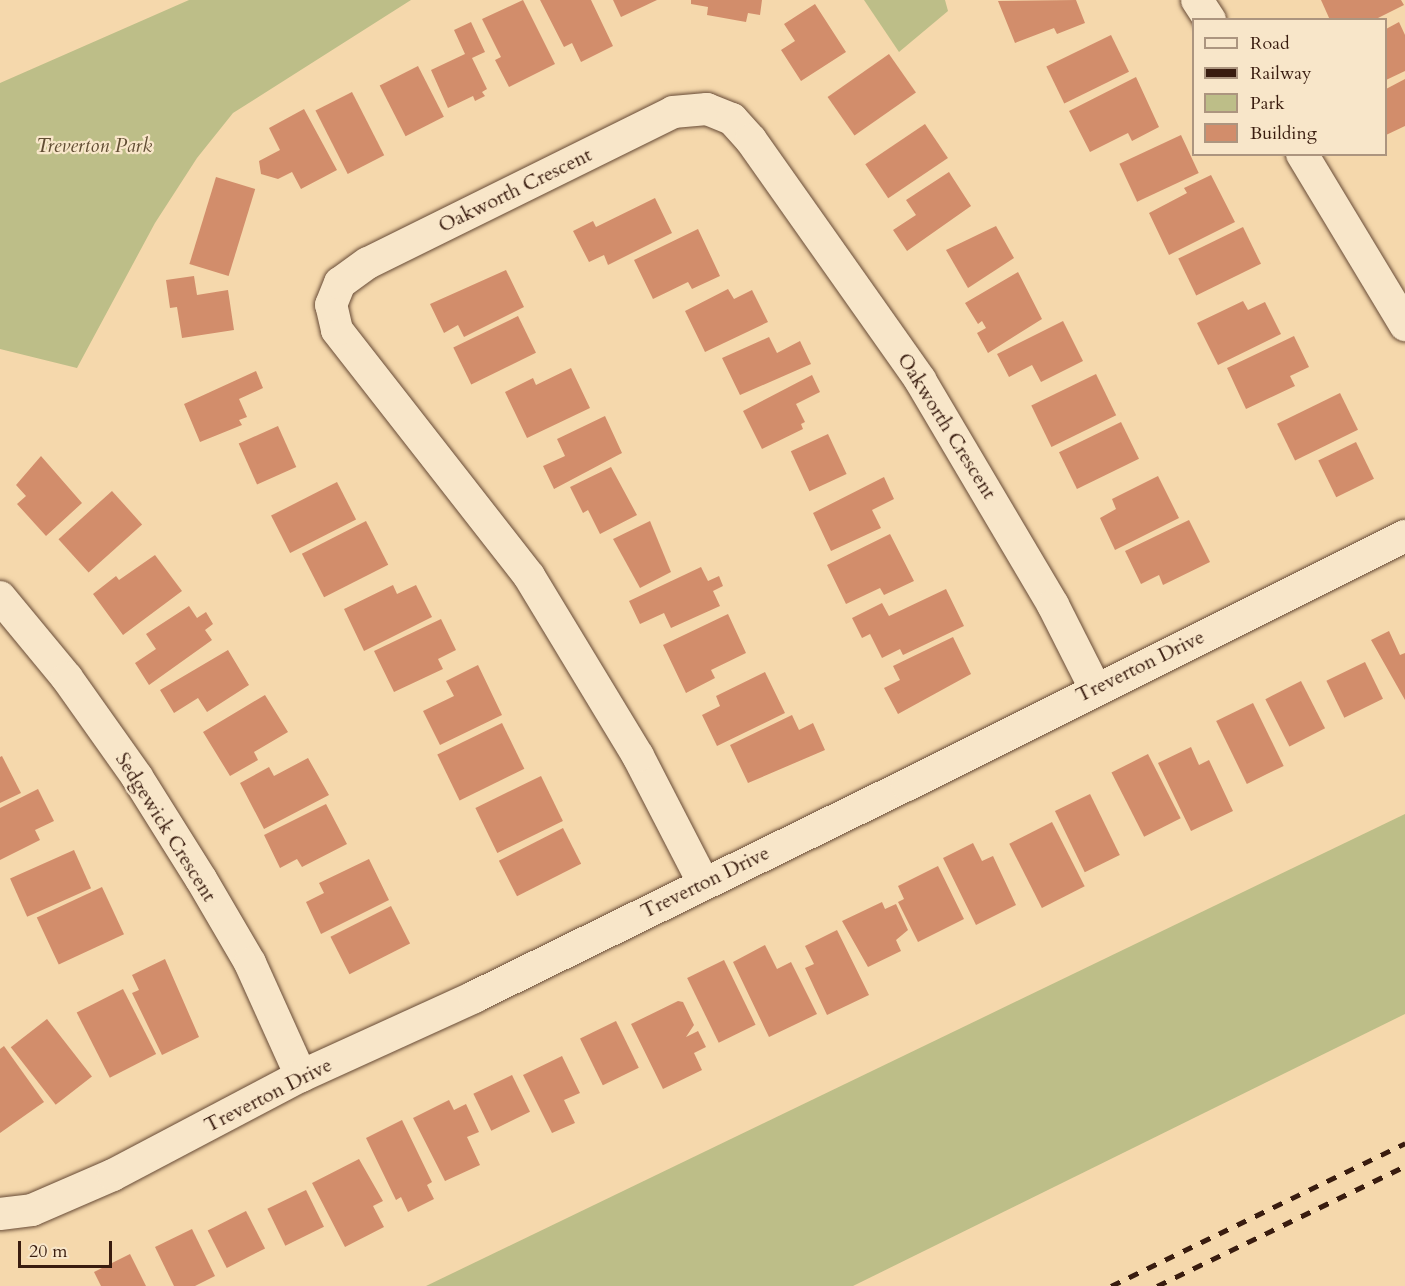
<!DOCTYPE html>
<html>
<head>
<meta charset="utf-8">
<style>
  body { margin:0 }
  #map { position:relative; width:1405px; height:1286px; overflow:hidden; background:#f5d8ac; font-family:Cardo,serif }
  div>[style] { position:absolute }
  .green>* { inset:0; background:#bdbe88 }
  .building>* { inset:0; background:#d28d6b; transform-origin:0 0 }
  .roads { filter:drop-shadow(0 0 2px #684b36) drop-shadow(0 0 2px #684b36) }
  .street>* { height:32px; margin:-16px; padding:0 16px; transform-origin:16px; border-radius:16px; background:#f8e6c9 }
  .rail>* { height:4.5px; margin-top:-2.25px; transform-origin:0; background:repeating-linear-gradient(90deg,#391c0f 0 10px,transparent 0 20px) }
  span { translate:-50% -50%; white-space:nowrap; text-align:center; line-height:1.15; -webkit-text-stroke:4.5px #f8e6c9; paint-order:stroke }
  .park-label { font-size:20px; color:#614d33; font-style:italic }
  .street-label { font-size:20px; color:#391c0f }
  .legend { position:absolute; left:1192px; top:18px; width:195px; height:138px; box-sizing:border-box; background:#f8e6c9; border:2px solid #ac957f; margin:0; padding:8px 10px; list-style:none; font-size:18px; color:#391c0f }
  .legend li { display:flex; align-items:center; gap:12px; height:30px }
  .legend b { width:30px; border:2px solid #ac957f }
  .scale { position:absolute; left:18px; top:1241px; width:94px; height:27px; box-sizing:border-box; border:3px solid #391c0f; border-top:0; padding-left:8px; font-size:18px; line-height:21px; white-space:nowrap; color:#391c0f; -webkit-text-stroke:4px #f8e6c9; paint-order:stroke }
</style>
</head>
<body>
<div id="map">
  <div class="green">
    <i style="clip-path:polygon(189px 0,411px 0,233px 113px,197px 158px,155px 223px,77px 368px,0 349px,0 83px)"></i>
    <i style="clip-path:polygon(864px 0,945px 0,948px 11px,899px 52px)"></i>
    <i style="clip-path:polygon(1405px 814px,1405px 1014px,853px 1286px,426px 1286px)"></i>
  </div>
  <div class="building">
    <i style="clip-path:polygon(523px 0,555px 64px,509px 87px,495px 60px,501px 57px,482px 19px)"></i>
    <i style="clip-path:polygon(540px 0,591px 0,613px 46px,581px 62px,572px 43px,564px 47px)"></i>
    <i style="clip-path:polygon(613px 0,657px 0,621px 17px)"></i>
    <i style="clip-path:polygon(691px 0,762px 0,760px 15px,748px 13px,746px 22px,707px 15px,708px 7px,691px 4px)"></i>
    <i style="clip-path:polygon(1076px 0,1085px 23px,1057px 34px,1054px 28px,1015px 43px,998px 1px)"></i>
    <i style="clip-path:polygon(1321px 0,1401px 0,1404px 5px,1374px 20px,1330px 20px)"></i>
    <i style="clip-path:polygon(815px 4px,846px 52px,801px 81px,781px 50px,795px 41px,784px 24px)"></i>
    <i style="clip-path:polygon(471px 22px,485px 52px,472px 58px,487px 89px,482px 92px,485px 96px,475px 101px,473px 96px,448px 108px,431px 70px,465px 54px,454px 30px)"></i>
    <i style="clip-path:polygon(1399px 22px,1405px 35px,1405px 71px,1386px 80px,1386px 29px)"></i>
    <i style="left:1111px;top:35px;width:41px;height:72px;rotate:64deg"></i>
    <i style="left:889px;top:54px;width:47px;height:75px;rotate:55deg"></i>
    <i style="left:418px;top:66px;width:57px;height:43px;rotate:63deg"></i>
    <i style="clip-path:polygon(1136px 77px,1159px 127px,1132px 141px,1128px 133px,1090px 152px,1069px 111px)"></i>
    <i style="clip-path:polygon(1405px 79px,1405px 126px,1386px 135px,1386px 89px)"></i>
    <i style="left:352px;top:92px;width:71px;height:41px;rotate:63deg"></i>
    <i style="clip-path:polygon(304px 109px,337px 170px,301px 189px,292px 172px,278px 179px,261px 174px,259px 161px,280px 150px,269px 128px)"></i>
    <i style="left:925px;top:124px;width:41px;height:72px;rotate:56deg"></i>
    <i style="left:1181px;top:135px;width:42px;height:68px;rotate:65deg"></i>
    <i style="clip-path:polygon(949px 172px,971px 206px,907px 251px,893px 230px,916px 215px,906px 200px)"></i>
    <i style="clip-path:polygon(1211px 175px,1235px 222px,1169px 255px,1149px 213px,1187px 193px,1184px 188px)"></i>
    <i style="left:216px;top:177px;width:41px;height:91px;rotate:17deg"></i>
    <i style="clip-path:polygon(655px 198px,672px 233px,608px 265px,604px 255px,589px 262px,573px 231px,593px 221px,596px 227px)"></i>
    <i style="clip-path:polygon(996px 226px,1014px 258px,968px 288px,946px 250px)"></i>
    <i style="left:1243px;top:227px;width:41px;height:72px;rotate:64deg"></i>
    <i style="clip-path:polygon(698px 229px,720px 276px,692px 289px,688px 282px,653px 299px,634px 260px)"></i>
    <i style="clip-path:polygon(506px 270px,524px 307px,464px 337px,458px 325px,444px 333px,430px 304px)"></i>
    <i style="clip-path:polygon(1018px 272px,1042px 319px,988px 353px,977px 333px,986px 328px,982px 321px,978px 324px,965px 303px)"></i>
    <i style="clip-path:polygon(194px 276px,197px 295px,228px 290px,234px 330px,182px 338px,177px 307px,170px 308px,166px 280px)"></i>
    <i style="clip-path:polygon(728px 289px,734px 299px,752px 290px,768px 322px,705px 352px,685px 311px)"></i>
    <i style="clip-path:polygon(1243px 301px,1248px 310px,1265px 302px,1281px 334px,1218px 365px,1197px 323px)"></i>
    <i style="left:518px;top:316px;width:41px;height:72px;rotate:64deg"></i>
    <i style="clip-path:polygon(1063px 321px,1083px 361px,1041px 382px,1032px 365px,1009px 377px,997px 354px)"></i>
    <i style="clip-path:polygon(1294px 336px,1309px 367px,1290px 376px,1295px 386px,1246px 409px,1227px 368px)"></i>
    <i style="clip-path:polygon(769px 337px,777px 353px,800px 341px,811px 364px,740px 395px,722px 358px)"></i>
    <i style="clip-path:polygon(571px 368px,590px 408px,527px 438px,505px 392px,533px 378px,536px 385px)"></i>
    <i style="clip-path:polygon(256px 371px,263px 388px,239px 399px,247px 417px,239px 420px,242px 425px,200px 442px,184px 404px)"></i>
    <i style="left:1096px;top:374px;width:46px;height:72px;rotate:64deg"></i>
    <i style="clip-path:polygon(812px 375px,820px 392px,796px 404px,805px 422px,801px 424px,803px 429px,762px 449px,743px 411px)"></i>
    <i style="left:1340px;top:393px;width:41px;height:70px;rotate:64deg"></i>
    <i style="clip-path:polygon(605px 416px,622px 453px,554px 489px,543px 466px,565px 456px,557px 439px)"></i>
    <i style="left:1121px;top:422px;width:41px;height:69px;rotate:64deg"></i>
    <i style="left:278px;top:426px;width:45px;height:43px;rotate:66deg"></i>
    <i style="left:828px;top:434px;width:44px;height:41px;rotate:65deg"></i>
    <i style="left:1356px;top:442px;width:41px;height:42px;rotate:64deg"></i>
    <i style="clip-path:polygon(41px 456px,82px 503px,46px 536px,17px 504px,26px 496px,16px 485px)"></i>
    <i style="clip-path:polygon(611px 467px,637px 515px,600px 534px,588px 510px,583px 513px,570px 487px)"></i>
    <i style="clip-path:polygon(1158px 476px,1179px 518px,1115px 550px,1100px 518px,1116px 509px,1112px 499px)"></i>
    <i style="clip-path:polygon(884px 477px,894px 499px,872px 510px,881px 528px,831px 551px,813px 513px)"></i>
    <i style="left:337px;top:482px;width:42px;height:74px;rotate:63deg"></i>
    <i style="left:112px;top:491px;width:45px;height:72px;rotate:48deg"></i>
    <i style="clip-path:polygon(1189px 520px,1210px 562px,1163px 585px,1159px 575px,1141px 584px,1125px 551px)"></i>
    <i style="left:366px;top:521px;width:49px;height:72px;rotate:63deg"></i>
    <i style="clip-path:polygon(650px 521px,671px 572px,640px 588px,613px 539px)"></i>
    <i style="clip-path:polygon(890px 534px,914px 581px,884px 595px,880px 588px,846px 604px,827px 565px)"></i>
    <i style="clip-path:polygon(155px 555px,182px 591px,123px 635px,93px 594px,116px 576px,119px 580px)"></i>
    <i style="clip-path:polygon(701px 567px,708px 581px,719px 576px,723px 586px,713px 591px,720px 606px,671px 628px,664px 613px,640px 624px,629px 601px)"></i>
    <i style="clip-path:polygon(393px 585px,397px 594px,416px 585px,432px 617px,364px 651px,344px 609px)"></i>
    <i style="clip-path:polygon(946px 589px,964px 626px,903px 655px,900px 649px,882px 658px,870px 634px,862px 638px,852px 618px,882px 603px,889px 616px)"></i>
    <i style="clip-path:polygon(189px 606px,197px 618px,206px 612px,213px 624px,205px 630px,212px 640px,149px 685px,135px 663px,156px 649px,146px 634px)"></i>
    <i style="clip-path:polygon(728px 614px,746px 653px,711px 670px,715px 678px,686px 693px,663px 645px)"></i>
    <i style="clip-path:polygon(441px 619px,456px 650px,438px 659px,443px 669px,394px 692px,374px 651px)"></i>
    <i style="clip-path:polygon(1389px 631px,1400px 655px,1405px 653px,1405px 700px,1371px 640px)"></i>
    <i style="clip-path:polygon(953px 637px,971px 674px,898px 714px,884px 688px,900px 680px,893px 666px)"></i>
    <i style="clip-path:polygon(228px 650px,249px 685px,207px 712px,198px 698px,174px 713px,160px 690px)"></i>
    <i style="left:1365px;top:662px;width:41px;height:43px;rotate:64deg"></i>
    <i style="clip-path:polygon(478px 665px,502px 715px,440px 745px,423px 711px,454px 696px,446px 681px)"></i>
    <i style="clip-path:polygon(765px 672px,785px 713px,717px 746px,702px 715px,720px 706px,716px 696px)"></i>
    <i style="left:1301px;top:681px;width:53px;height:40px;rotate:63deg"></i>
    <i style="clip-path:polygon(265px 695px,288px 732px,254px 752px,258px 760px,230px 776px,203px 732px)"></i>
    <i style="left:1253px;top:703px;width:70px;height:41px;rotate:64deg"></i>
    <i style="clip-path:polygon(792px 715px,799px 730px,813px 723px,825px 750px,748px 783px,730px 745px)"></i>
    <i style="left:502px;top:723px;width:51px;height:72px;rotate:64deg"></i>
    <i style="clip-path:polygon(1191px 747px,1199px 765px,1209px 760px,1233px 811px,1191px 831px,1158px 763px)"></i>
    <i style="left:1148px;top:754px;width:72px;height:41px;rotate:63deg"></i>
    <i style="clip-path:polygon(2px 756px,21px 793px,0 803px,0 757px)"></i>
    <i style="clip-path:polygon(308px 758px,329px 795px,264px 829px,240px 783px,269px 767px,274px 776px)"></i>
    <i style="left:541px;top:776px;width:50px;height:73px;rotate:64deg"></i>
    <i style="clip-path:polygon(38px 789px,54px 821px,35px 830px,40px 840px,0 860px,0 808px)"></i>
    <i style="left:1090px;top:794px;width:68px;height:39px;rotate:64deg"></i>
    <i style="clip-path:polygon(326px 804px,347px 844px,302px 867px,297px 859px,280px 868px,264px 835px)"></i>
    <i style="left:1052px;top:822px;width:72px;height:48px;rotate:63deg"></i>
    <i style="left:563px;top:828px;width:40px;height:72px;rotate:63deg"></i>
    <i style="clip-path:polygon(973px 843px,982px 861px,993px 856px,1016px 905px,976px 925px,943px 858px)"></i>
    <i style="left:74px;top:850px;width:42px;height:70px;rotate:66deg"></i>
    <i style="clip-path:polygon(369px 859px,389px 900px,321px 934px,306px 902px,324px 893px,319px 883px)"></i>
    <i style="clip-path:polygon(938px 866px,964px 919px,918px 942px,898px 902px,904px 899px,898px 886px)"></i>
    <i style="left:102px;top:887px;width:52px;height:72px;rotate:65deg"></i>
    <i style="clip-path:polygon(882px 902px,885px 909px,896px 904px,908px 930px,896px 940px,901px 951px,868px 967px,842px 921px)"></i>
    <i style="left:391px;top:906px;width:42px;height:68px;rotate:63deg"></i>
    <i style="clip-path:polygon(837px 930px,869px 995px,827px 1015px,805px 968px,814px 964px,805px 946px)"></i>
    <i style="clip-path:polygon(765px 945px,777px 969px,791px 962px,817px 1014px,769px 1037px,733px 962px)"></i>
    <i style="clip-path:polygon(165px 959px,199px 1037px,162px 1055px,132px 993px,139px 990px,132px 975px)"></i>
    <i style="left:724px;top:960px;width:72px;height:41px;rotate:64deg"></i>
    <i style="left:123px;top:989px;width:73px;height:52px;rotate:63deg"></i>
    <i style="clip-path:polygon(678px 1001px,683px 1002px,694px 1025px,686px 1037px,698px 1031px,706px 1047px,694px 1053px,702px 1070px,663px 1089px,631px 1024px)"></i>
    <i style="left:47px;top:1019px;width:73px;height:46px;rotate:52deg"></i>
    <i style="left:616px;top:1021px;width:52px;height:40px;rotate:64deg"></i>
    <i style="clip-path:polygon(4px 1046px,44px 1102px,0 1133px,0 1049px)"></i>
    <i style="clip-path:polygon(562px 1056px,580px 1093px,564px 1100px,575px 1123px,552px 1133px,523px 1075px)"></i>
    <i style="left:512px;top:1075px;width:41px;height:43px;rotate:64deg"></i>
    <i style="clip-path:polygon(449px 1100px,454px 1110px,466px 1104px,479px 1132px,467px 1137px,480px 1165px,445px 1181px,413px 1118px)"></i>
    <i style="clip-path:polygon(402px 1120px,432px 1182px,427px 1185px,434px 1199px,408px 1212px,401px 1197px,396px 1200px,366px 1138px)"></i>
    <i style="clip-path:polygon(359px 1159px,383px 1201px,373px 1206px,384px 1227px,345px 1247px,312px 1183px)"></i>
    <i style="left:306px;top:1190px;width:41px;height:43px;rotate:64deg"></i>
    <i style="left:246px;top:1211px;width:42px;height:43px;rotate:63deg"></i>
    <i style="clip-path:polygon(192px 1229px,215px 1276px,195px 1286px,174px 1286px,155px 1247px)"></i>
    <i style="clip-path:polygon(130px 1254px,146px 1286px,101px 1286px,94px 1272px)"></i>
  </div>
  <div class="roads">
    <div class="street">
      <i style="left:1197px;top:0;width:24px;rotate:57deg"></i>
      <i style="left:1302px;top:154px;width:200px;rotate:58.9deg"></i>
      <i style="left:0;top:597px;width:105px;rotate:50.4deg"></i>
      <i style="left:67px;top:678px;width:121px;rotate:54.7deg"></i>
      <i style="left:137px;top:777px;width:120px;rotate:57.9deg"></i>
      <i style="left:201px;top:879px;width:97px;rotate:59.7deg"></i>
      <i style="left:250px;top:963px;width:124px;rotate:65.7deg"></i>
      <i style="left:703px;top:882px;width:142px;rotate:-117.3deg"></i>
      <i style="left:638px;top:756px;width:210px;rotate:-121.2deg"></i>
      <i style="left:529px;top:576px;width:312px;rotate:-128deg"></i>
      <i style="left:337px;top:330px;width:26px;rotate:-103deg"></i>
      <i style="left:331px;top:305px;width:24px;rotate:-68deg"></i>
      <i style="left:340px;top:283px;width:34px;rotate:-36deg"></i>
      <i style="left:368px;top:263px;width:340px;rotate:-26.3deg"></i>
      <i style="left:673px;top:112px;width:34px;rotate:-5deg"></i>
      <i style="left:707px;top:109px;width:27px;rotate:22deg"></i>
      <i style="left:732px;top:119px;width:28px;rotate:48deg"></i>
      <i style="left:751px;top:140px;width:294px;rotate:54.8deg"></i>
      <i style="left:920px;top:380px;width:261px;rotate:59.4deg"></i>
      <i style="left:1053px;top:605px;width:93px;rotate:63.2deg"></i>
      <i style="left:0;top:1214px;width:32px;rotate:-7deg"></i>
      <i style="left:32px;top:1210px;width:88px;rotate:-23.4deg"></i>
      <i style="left:113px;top:1175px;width:212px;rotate:-27.8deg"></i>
      <i style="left:301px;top:1076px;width:190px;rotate:-24.5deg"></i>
      <i style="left:474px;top:997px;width:482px;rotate:-26.1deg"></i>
      <i style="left:907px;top:785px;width:557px;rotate:-26.57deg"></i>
    </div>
  </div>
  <div class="rail">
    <i style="left:1111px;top:1286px;width:327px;rotate:-25.9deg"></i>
    <i style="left:1157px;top:1286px;width:276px;rotate:-25.8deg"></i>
  </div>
  <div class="park-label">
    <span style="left:94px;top:145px">Treverton Park</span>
  </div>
  <div class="street-label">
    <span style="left:515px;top:190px;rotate:-26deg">Oakworth Crescent</span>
    <span style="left:947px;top:426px;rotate:58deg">Oakworth Crescent</span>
    <span style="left:1140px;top:666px;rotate:-26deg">Treverton Drive</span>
    <span style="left:166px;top:827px;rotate:58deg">Sedgewick Crescent</span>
    <span style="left:705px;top:882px;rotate:-26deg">Treverton Drive</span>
    <span style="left:268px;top:1095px;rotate:-27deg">Treverton Drive</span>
  </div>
  <ul class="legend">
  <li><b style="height:8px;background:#f8e6c9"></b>Road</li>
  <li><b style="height:8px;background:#391c0f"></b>Railway</li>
  <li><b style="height:16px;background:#bdbe88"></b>Park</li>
  <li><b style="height:16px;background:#d28d6b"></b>Building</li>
  </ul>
  <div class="scale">20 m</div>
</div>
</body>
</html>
